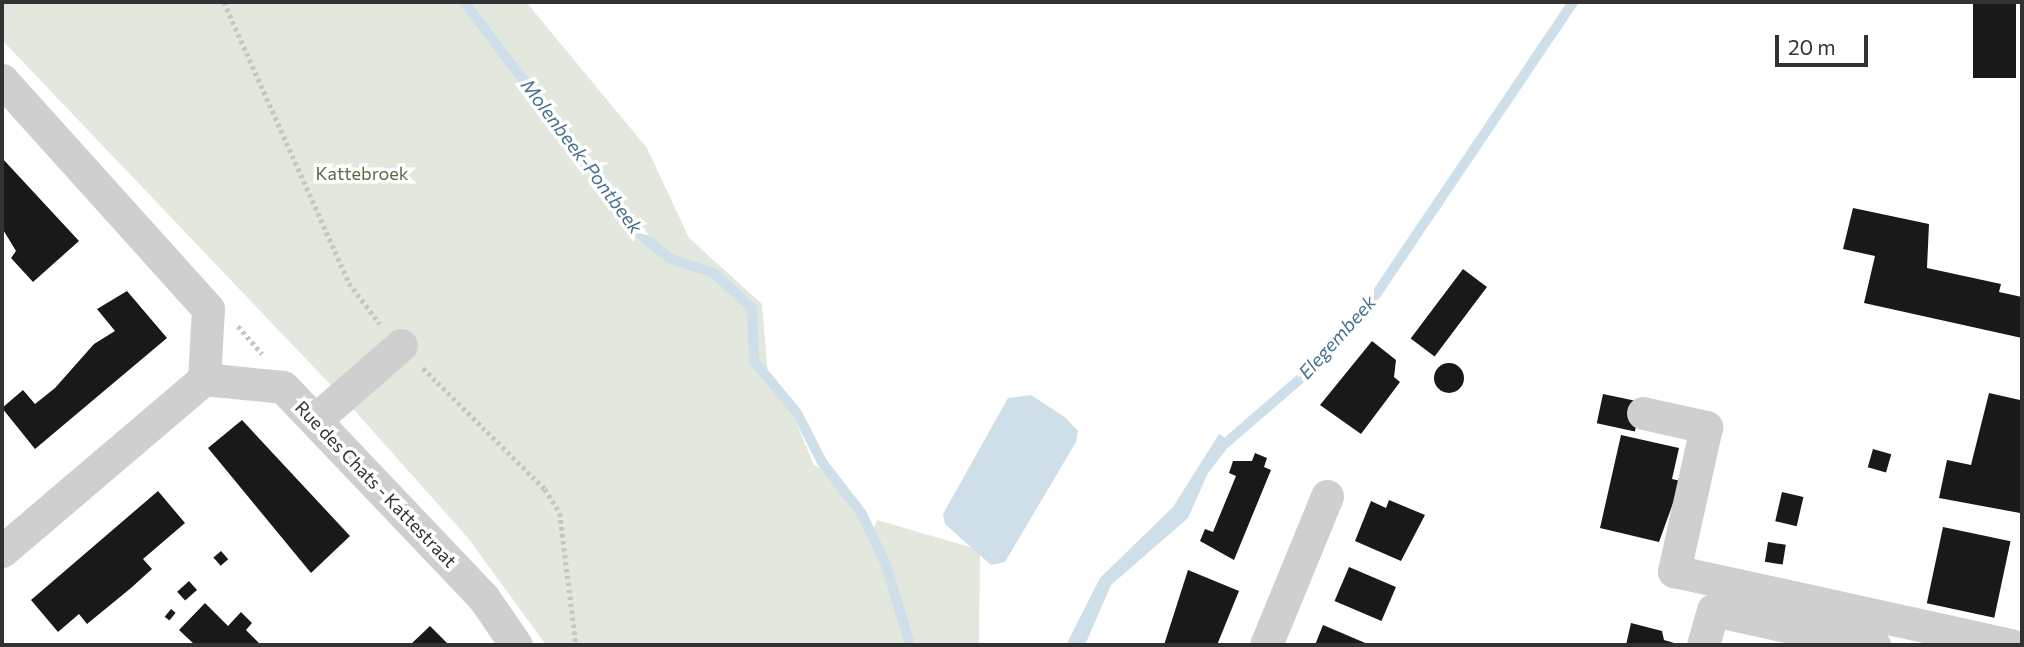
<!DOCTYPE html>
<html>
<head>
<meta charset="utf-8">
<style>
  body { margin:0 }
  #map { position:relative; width:2024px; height:647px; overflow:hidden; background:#fff; font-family:Commissioner,sans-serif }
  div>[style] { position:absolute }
  .green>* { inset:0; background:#e2e8dd }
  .water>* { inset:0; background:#cedfe9 }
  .stream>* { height:10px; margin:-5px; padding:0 5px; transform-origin:5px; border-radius:5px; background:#cedfe9 }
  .building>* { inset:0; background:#191919; transform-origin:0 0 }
  .round { border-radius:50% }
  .path>* { height:4.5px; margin-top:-2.25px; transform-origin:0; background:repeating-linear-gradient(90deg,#c6c6c6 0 3.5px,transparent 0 7px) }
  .minor>* { height:33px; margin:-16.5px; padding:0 16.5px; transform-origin:16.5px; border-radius:16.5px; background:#cfcfcf }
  span { translate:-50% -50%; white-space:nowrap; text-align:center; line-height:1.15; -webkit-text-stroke:7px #fff; paint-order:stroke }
  .park-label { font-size:18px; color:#566b43 }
  .street-label { font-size:18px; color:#323232 }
  .water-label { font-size:19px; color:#47728e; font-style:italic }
  .frame { position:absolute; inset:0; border:4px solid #323232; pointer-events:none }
  .scale { position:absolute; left:1775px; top:35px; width:93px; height:32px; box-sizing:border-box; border:4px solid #323232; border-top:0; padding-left:9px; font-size:21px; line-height:24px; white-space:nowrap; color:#323232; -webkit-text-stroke:5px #fff; paint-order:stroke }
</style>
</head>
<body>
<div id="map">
  <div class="green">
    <i style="clip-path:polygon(2px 2px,526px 2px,647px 148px,689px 238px,762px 304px,768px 376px,758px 364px,793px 415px,814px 465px,839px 478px,873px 530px,877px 520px,980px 550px,979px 645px,546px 645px,468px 538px,347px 402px,2px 40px)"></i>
  </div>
  <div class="water">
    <i style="clip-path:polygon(1031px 395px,1066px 418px,1078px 431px,1076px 442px,1005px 562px,991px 565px,945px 524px,943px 514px,1008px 398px)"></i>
    <i style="clip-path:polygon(1219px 434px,1232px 442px,1208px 473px,1188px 518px,1111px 585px,1085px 645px,1066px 645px,1100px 578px,1173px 507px)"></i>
  </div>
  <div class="stream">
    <i style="left:464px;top:2px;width:297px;rotate:52.7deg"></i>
    <i style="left:644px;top:238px;width:34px;rotate:38deg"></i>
    <i style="left:671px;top:259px;width:45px;rotate:18deg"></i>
    <i style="left:714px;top:273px;width:52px;rotate:42.6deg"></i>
    <i style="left:752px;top:308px;width:53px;rotate:87.8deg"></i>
    <i style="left:754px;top:361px;width:67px;rotate:50.4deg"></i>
    <i style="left:797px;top:413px;width:55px;rotate:63deg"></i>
    <i style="left:822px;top:462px;width:66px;rotate:52.4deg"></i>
    <i style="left:862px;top:514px;width:56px;rotate:64.8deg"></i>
    <i style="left:886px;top:565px;width:84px;rotate:73.3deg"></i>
    <i style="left:1220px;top:448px;width:127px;rotate:-40.8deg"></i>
    <i style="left:1316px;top:365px;width:94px;rotate:-49.7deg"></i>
    <i style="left:1377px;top:293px;width:351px;rotate:-56deg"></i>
  </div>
  <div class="building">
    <i style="left:1973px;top:2px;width:43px;height:76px"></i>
    <i style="clip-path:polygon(2px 158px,79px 241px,33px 282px,11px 258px,16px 251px,2px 228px)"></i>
    <i style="clip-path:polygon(1853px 208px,1929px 224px,1927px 268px,2001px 284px,1999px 292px,2022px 297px,2022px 338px,1864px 303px,1875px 256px,1843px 249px)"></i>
    <i style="left:1463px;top:269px;width:30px;height:87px;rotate:37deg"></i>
    <i style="clip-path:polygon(127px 291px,167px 338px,35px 449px,2px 408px,23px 390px,35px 404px,55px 388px,94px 344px,115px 331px,97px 309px)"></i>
    <i style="clip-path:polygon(1372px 341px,1396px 360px,1394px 377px,1400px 382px,1361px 434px,1320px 405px)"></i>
    <i class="round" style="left:1434px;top:363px;width:30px;height:30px"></i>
    <i style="clip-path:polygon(1989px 393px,2020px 400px,2020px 513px,1939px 498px,1947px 460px,1971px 465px)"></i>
    <i style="left:1603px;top:394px;width:39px;height:30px;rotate:12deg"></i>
    <i style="clip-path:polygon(242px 420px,350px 536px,311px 573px,208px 448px)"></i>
    <i style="clip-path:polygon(1621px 435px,1679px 448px,1672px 479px,1681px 481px,1659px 542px,1600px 528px)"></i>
    <i style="left:1873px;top:449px;width:19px;height:19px;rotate:16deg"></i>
    <i style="clip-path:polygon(1255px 453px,1267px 458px,1264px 467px,1271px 470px,1234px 560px,1200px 541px,1205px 529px,1213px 532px,1236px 476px,1229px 473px,1233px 461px,1252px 461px)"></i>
    <i style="clip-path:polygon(158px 491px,185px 523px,143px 559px,152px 569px,131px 588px,87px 624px,79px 614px,58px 632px,31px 600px)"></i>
    <i style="left:1782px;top:492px;width:22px;height:30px;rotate:13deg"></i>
    <i style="clip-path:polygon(1389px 500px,1425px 515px,1401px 561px,1355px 541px,1371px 501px,1386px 508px)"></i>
    <i style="left:1943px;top:527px;width:69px;height:78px;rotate:12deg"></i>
    <i style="left:1768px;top:542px;width:18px;height:20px;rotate:9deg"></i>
    <i style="left:221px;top:551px;width:11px;height:10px;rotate:49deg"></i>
    <i style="left:1349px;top:567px;width:51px;height:37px;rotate:23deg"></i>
    <i style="clip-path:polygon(1188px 570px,1239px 591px,1217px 645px,1164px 645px)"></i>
    <i style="left:189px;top:581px;width:12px;height:16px;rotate:48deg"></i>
    <i style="clip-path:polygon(205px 603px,228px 626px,241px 612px,252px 623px,246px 630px,260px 644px,195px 645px,179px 630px)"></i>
    <i style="left:171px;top:609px;width:6px;height:10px;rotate:39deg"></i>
    <i style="clip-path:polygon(1631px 623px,1662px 631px,1664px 640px,1681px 645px,1626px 645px)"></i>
    <i style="clip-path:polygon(1323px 625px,1370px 645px,1315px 645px)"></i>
    <i style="clip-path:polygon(430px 626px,449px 645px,410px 645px)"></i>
  </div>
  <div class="path">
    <i style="left:224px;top:2px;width:308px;rotate:66deg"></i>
    <i style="left:349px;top:283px;width:51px;rotate:52.9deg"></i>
    <i style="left:238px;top:326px;width:37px;rotate:49deg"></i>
    <i style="left:423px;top:368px;width:172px;rotate:44.8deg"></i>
    <i style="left:545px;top:489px;width:28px;rotate:58deg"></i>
    <i style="left:560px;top:513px;width:133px;rotate:83.1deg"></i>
  </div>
  <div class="minor">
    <i style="left:2px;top:80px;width:308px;rotate:48deg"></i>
    <i style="left:208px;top:309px;width:70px;rotate:93.3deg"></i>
    <i style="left:204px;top:379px;width:79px;rotate:5.8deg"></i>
    <i style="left:283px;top:387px;width:290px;rotate:46.4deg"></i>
    <i style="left:483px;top:597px;width:58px;rotate:55.5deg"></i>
    <i style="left:1643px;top:413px;width:65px;rotate:12.5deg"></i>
    <i style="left:1706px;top:427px;width:148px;rotate:102.5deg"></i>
    <i style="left:1674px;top:571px;width:345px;rotate:12.4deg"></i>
    <i style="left:315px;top:420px;width:114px;rotate:-41.1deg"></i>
    <i style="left:2px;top:551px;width:265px;rotate:-40.4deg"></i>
    <i style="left:1266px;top:645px;width:161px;rotate:-67.7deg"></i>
    <i style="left:1703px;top:645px;width:36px;rotate:-74deg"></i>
    <i style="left:1713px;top:610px;width:165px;rotate:12.3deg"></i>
  </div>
  <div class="park-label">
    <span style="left:362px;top:173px">Kattebroek</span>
  </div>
  <div class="street-label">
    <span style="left:376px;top:484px;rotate:46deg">Rue des Chats - Kattestraat</span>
  </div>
  <div class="water-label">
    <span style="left:582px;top:156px;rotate:53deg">Molenbeek-Pontbeek</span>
    <span style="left:1337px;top:337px;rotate:-48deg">Elegembeek</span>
  </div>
  <div class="frame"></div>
  <div class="scale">20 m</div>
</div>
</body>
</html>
